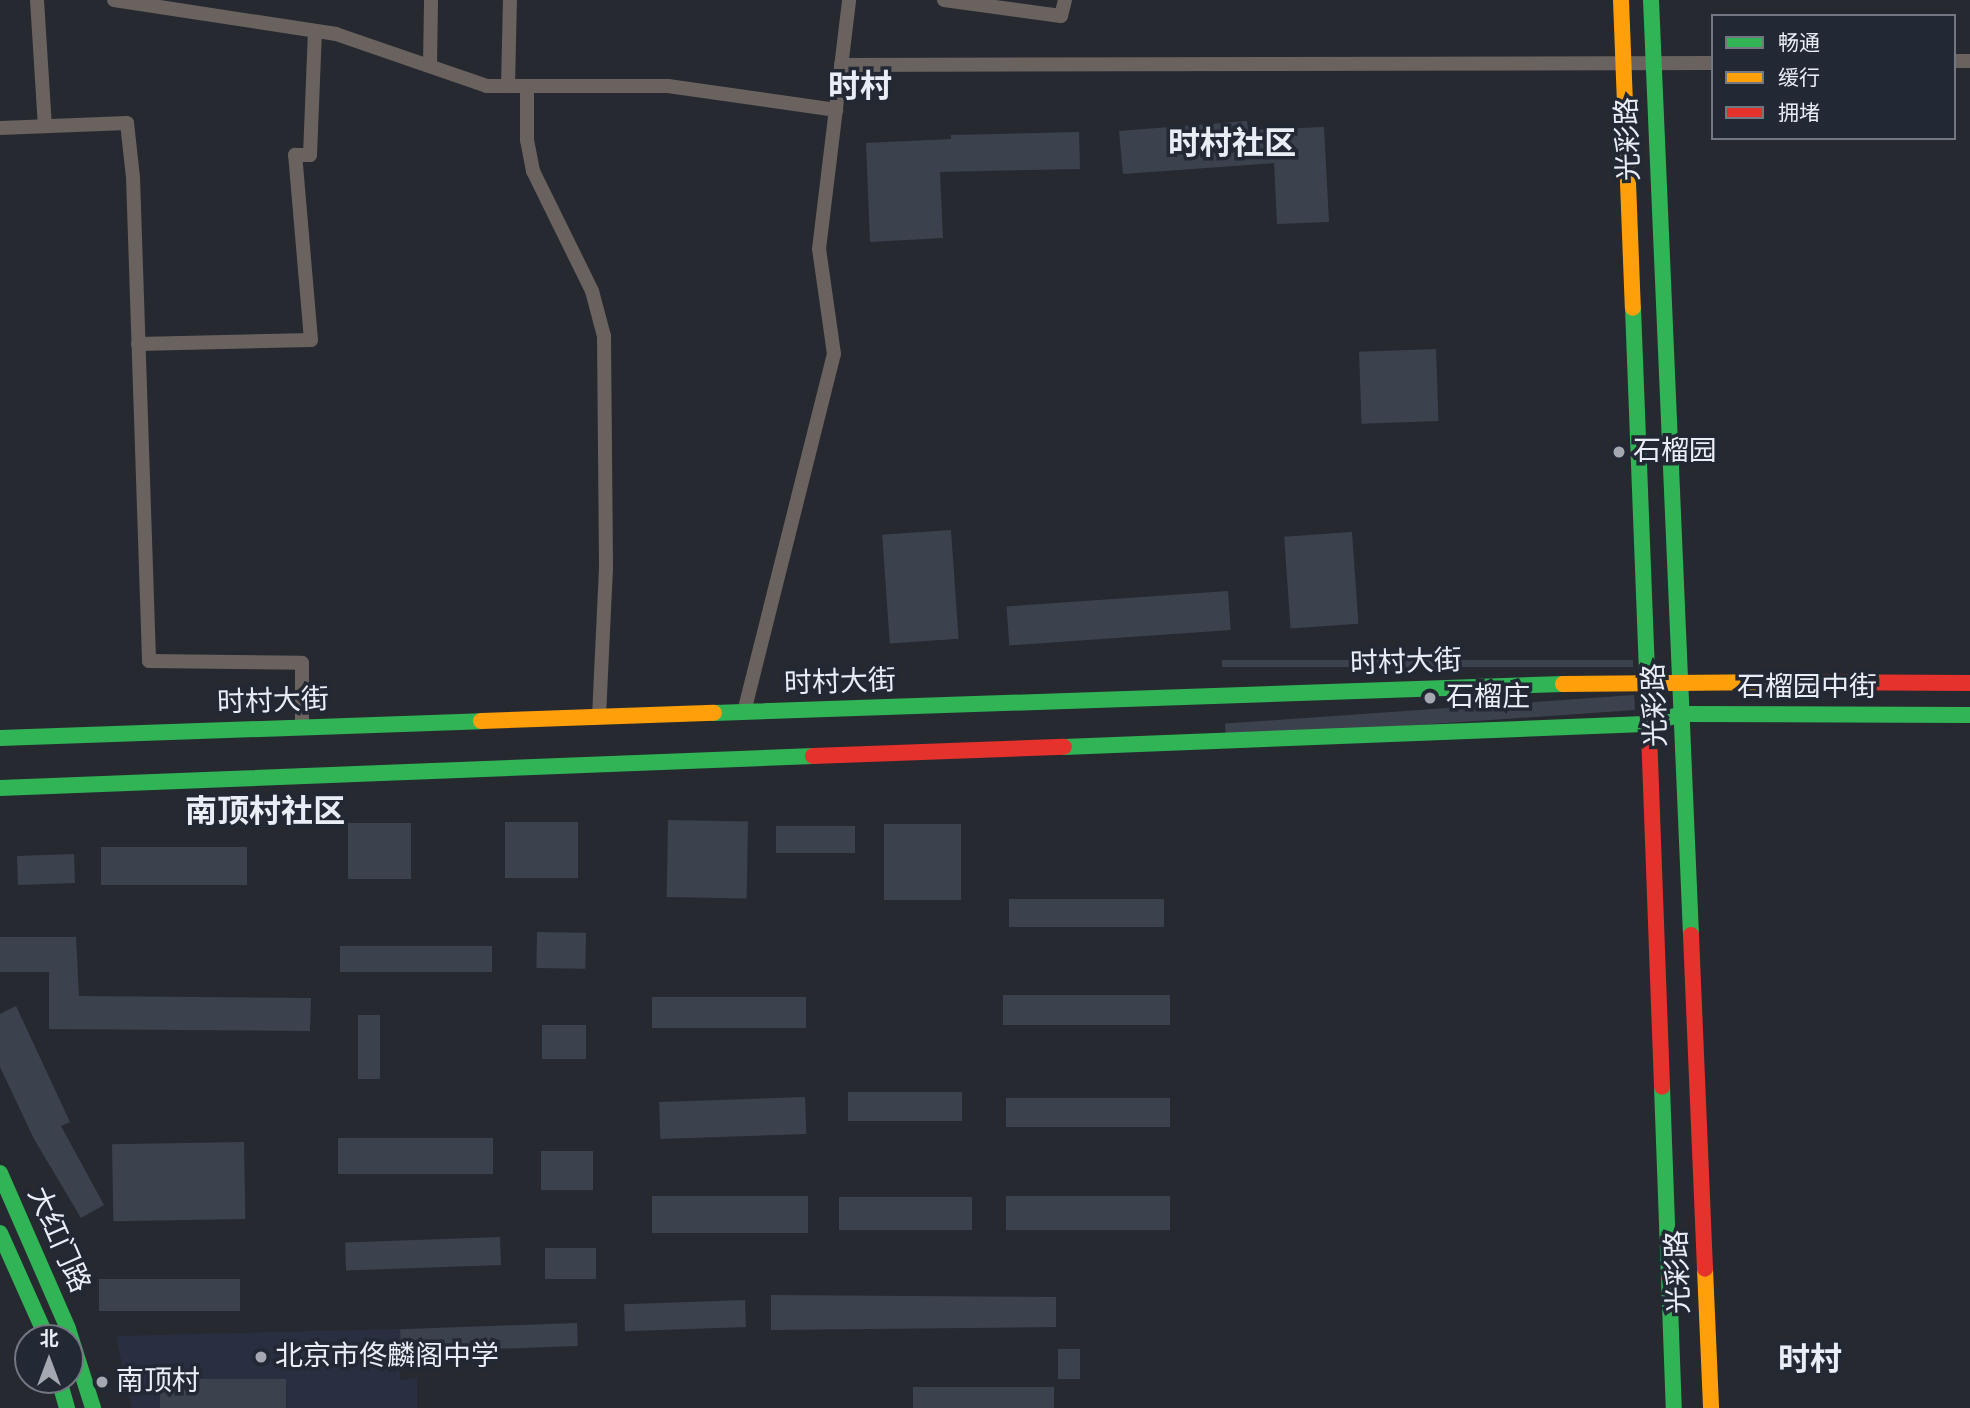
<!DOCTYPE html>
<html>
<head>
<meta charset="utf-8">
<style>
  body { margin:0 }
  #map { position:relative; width:1970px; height:1408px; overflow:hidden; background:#262930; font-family:Spectral,"Noto Sans SC",serif }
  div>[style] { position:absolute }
  .built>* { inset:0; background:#292f40 }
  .building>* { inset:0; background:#3c414e; transform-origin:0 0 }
  .street>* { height:14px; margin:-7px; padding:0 7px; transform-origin:7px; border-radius:7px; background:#69625e }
  .fast>* { height:16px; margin:-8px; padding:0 8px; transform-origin:8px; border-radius:8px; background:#30b455 }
  .slow>* { height:16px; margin:-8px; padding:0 8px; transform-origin:8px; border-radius:8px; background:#ff9f0a }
  .jam>* { height:16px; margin:-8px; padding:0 8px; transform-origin:8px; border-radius:8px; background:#e5322d }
  .dots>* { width:19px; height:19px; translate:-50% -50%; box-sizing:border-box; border:4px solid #222834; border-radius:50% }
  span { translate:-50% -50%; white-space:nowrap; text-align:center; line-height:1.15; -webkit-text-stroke:7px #222834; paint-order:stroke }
  .street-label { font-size:28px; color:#e9edf5 }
  .poi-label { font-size:28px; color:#e9edf5 }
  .left { translate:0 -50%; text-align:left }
  .quarter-label { font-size:32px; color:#e9edf5; font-weight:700 }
  .legend { position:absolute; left:1711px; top:14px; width:245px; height:126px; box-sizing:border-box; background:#222834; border:2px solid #727781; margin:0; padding:9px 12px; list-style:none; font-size:21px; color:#e9edf5 }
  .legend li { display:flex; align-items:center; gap:14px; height:35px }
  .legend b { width:35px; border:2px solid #727781 }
  .north { position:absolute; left:14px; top:1324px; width:70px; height:70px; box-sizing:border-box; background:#222834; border:2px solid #727781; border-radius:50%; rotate:0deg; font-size:19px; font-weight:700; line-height:28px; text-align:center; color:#e9edf5 }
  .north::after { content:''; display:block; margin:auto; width:24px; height:32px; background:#a5a8b0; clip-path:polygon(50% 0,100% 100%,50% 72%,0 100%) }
</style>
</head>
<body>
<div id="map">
  <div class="built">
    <i style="clip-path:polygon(400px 1329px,400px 1380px,417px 1378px,417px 1408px,132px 1408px,116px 1336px)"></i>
  </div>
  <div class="building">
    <i style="clip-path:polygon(1247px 121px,1248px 130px,1324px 127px,1329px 222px,1277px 224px,1274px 163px,1123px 174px,1119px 131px)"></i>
    <i style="clip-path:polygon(1079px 132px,1080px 169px,940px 172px,943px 238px,870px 242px,866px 143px,951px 139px,951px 135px)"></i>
    <i style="left:1436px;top:349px;width:72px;height:77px;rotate:88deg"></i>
    <i style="left:951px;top:530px;width:109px;height:69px;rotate:86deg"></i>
    <i style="left:1352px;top:532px;width:92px;height:68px;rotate:86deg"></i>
    <i style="left:1228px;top:591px;width:39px;height:222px;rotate:86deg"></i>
    <i style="left:1633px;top:660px;width:7px;height:411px;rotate:90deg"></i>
    <i style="left:1634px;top:695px;width:15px;height:410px;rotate:86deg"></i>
    <i style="left:668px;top:820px;width:80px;height:77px;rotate:1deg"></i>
    <i style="left:505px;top:822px;width:73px;height:56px"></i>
    <i style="left:348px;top:823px;width:63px;height:56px"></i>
    <i style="left:884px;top:824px;width:77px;height:76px"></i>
    <i style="left:776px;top:826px;width:79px;height:27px"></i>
    <i style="left:101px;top:847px;width:146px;height:38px"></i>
    <i style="left:74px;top:854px;width:29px;height:57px;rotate:88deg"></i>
    <i style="left:1009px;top:899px;width:155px;height:28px"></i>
    <i style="left:537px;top:932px;width:49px;height:36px;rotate:1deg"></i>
    <i style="clip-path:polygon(0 937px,76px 937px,79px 996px,311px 998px,310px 1031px,49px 1029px,49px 972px,0 972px)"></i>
    <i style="left:492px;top:946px;width:26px;height:152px;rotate:90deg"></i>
    <i style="left:1003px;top:995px;width:167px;height:30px"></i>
    <i style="left:806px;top:997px;width:31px;height:154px;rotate:90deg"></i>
    <i style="clip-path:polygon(16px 1006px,70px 1122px,61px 1126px,104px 1205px,81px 1218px,34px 1139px,0 1067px,0 1014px)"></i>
    <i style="left:358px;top:1015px;width:22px;height:64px"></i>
    <i style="left:542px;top:1025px;width:44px;height:34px"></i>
    <i style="left:848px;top:1092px;width:114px;height:29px"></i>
    <i style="left:805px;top:1097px;width:37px;height:146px;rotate:88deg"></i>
    <i style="left:1006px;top:1098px;width:164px;height:29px"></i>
    <i style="left:338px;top:1138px;width:155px;height:36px"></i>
    <i style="left:244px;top:1142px;width:77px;height:132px;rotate:89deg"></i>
    <i style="left:541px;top:1151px;width:52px;height:39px"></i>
    <i style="left:652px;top:1196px;width:156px;height:37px"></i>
    <i style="left:1170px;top:1196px;width:34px;height:164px;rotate:90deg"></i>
    <i style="left:839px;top:1197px;width:133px;height:33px"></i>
    <i style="left:500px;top:1237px;width:28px;height:155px;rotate:88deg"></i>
    <i style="left:545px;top:1248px;width:51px;height:31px"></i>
    <i style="left:99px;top:1279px;width:141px;height:32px"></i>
    <i style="clip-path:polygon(771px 1295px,1056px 1297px,1056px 1327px,771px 1330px)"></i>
    <i style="left:745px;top:1300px;width:27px;height:121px;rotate:88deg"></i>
    <i style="left:577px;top:1323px;width:23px;height:177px;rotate:88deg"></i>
    <i style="left:1058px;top:1349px;width:22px;height:30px"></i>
    <i style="left:160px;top:1379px;width:126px;height:29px"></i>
    <i style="left:1054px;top:1387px;width:21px;height:141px;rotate:90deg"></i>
  </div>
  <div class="street">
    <i style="left:37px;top:0;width:126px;rotate:86.4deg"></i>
    <i style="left:114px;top:0;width:225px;rotate:8.7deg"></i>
    <i style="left:336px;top:34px;width:160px;rotate:19deg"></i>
    <i style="left:487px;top:86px;width:181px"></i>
    <i style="left:668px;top:86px;width:170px;rotate:8.1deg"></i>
    <i style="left:944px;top:0;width:118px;rotate:7.8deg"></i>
    <i style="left:1061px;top:16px;width:16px;rotate:-76deg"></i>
    <i style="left:1954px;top:61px;width:16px"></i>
    <i style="left:841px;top:65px;width:872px;rotate:-0.13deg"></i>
    <i style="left:430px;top:66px;width:66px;rotate:-89.1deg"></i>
    <i style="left:508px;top:86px;width:86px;rotate:-88.7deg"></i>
    <i style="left:527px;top:86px;width:54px;rotate:90deg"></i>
    <i style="left:527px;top:140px;width:32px;rotate:79deg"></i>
    <i style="left:533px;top:171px;width:134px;rotate:63.8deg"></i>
    <i style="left:592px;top:291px;width:47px;rotate:75.1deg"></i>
    <i style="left:604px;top:336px;width:232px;rotate:89.5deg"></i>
    <i style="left:606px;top:568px;width:149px;rotate:92.7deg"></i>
    <i style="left:0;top:128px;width:127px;rotate:-2.3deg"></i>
    <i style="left:127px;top:123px;width:54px;rotate:83.7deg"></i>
    <i style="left:133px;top:177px;width:484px;rotate:88.1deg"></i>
    <i style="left:149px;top:661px;width:153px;rotate:0.7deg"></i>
    <i style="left:302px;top:663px;width:65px;rotate:90deg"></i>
    <i style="left:138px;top:344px;width:173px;rotate:-1.3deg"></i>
    <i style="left:311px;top:340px;width:186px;rotate:-94.9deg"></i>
    <i style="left:295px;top:155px;width:15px"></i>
    <i style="left:310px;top:155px;width:124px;rotate:-87.7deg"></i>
    <i style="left:744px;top:712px;width:369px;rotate:-75.9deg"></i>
    <i style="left:834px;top:354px;width:106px;rotate:-98.1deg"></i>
    <i style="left:819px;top:249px;width:251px;rotate:-83.1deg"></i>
  </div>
  <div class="fast">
    <i style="left:1651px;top:0;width:936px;rotate:87.55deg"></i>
    <i style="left:1633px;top:308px;width:424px;rotate:87.8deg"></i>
    <i style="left:714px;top:713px;width:849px;rotate:-1.96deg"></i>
    <i style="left:0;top:738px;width:481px;rotate:-2deg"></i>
    <i style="left:1064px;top:747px;width:581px;rotate:-2.27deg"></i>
    <i style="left:1645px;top:724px;width:39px;rotate:-15deg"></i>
    <i style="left:1683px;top:714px;width:287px;rotate:0.2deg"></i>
    <i style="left:0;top:788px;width:814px;rotate:-2.25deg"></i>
    <i style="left:1662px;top:1087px;width:321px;rotate:87.9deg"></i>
    <i style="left:0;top:1173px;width:170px;rotate:66.4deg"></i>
    <i style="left:68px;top:1329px;width:83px;rotate:72.4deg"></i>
    <i style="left:0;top:1233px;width:115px;rotate:65.9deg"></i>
    <i style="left:59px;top:1380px;width:29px;rotate:74deg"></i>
  </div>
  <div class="slow">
    <i style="left:1621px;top:0;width:308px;rotate:87.8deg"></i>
    <i style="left:1563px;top:684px;width:231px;rotate:-0.5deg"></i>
    <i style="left:481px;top:721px;width:233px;rotate:-2deg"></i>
    <i style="left:1705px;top:1269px;width:139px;rotate:87.5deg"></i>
  </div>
  <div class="jam">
    <i style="left:1794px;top:682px;width:176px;rotate:0.3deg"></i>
    <i style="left:1649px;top:732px;width:355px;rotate:87.9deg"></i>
    <i style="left:813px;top:756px;width:251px;rotate:-2.1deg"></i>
    <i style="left:1691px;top:935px;width:334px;rotate:87.6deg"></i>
  </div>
  <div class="dots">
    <i style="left:1619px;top:452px;background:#a5a8b0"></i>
    <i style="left:1430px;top:698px;background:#a5a8b0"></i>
    <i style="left:261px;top:1357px;background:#a5a8b0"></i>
    <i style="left:102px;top:1382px;background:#a5a8b0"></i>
  </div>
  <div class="street-label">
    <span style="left:1629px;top:139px;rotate:-92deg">光彩路</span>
    <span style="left:1406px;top:663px;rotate:-2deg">时村大街</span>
    <span style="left:840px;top:683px;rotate:-2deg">时村大街</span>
    <span style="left:1807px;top:688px">石榴园中街</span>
    <span style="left:273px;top:702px;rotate:-2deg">时村大街</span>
    <span style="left:1656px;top:705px;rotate:-92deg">光彩路</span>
    <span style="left:58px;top:1240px;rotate:66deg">大红门路</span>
    <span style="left:1679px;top:1272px;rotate:-92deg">光彩路</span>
  </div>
  <div class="poi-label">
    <span class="left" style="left:1633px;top:452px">石榴园</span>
    <span class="left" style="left:1446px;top:698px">石榴庄</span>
    <span class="left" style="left:275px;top:1357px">北京市佟麟阁中学</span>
    <span class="left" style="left:116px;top:1382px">南顶村</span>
  </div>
  <div class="quarter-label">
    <span style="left:860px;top:88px">时村</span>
    <span style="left:1232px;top:145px">时村社区</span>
    <span style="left:265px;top:813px">南顶村社区</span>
    <span style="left:1810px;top:1361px">时村</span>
  </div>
  <ul class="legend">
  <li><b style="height:9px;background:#30b455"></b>畅通</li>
  <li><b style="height:9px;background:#ff9f0a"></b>缓行</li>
  <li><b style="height:9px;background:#e5322d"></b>拥堵</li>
  </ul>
  <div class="north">北</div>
</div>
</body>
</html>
